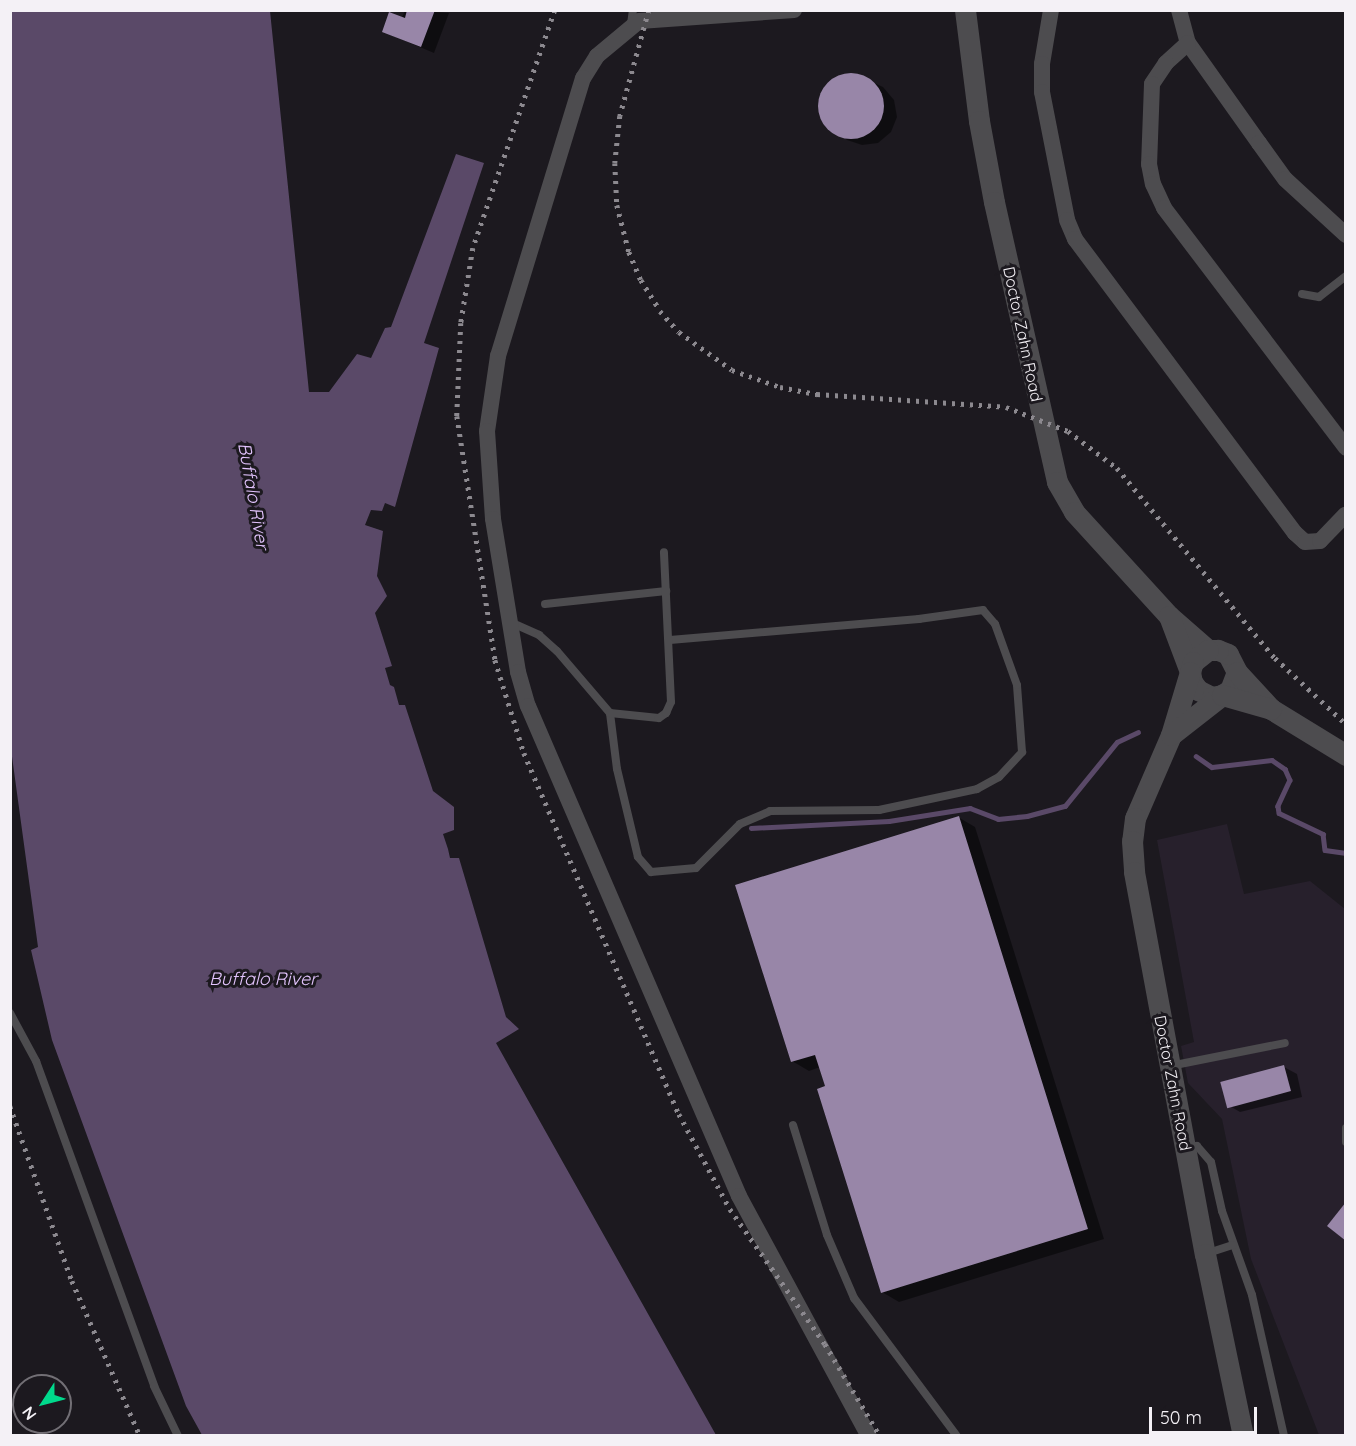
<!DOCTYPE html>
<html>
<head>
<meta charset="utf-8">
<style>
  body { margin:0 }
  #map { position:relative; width:1356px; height:1446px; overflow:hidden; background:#1c191f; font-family:Quicksand,sans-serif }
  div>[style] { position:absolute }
  .built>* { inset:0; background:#27202c }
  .water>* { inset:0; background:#5a4968 }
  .shadow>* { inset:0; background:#0007 }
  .stream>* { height:4.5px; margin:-2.25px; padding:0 2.25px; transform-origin:2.25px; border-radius:2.25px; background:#5a4968 }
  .building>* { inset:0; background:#9886a8; transform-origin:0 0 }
  .round { border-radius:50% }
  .service>* { height:8px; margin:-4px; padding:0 4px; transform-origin:4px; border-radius:4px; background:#4d4c4f }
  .minor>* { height:16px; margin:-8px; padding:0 8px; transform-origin:8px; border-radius:8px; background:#4d4c4f }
  .tertiary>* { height:21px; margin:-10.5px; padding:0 10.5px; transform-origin:10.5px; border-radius:10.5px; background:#4d4c4f }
  .rail>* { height:4.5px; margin-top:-2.25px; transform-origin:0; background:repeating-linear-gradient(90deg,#8c898f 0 3px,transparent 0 9px) }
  span { translate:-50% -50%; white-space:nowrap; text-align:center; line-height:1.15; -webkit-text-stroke:6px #1c191f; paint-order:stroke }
  .street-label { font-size:16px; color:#f4f1f6 }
  .water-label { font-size:18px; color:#e3c4fe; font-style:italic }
  .frame { position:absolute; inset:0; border:12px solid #f4f1f6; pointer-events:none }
  .north { position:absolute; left:12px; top:1374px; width:60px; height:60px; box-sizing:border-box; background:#1c191f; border:2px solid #726f75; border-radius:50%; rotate:234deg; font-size:16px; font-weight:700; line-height:24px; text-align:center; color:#f4f1f6 }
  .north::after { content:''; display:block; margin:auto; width:21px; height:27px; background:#00d98c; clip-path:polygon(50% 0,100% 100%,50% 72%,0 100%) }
  .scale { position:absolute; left:1149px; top:1407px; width:108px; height:27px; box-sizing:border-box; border:3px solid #f4f1f6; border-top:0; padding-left:8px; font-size:18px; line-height:21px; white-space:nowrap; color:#f4f1f6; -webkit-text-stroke:4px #1c191f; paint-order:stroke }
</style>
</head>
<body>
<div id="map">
  <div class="built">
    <i style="clip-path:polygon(1227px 824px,1244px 894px,1310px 881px,1345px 909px,1345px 1435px,1319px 1435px,1251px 1259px,1222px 1119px,1188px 1083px,1181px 1046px,1194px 1042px,1157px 840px)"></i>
  </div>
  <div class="water">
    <i style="clip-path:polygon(10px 11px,270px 11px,309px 392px,329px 392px,357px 354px,371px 358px,385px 328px,391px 327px,456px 154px,484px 163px,424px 343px,439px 348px,395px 507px,385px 503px,382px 511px,371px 510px,365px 525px,383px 531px,377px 576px,387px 596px,375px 613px,392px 666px,385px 668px,390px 685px,394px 687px,399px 705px,405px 705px,433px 791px,454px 807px,454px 830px,443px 834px,448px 849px,450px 858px,459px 858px,506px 1017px,519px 1029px,496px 1043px,716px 1435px,202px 1435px,186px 1406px,52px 1040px,31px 950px,38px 947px,10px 742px)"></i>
  </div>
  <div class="shadow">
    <i style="clip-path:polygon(405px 10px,449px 13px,434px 53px,384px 32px,402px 18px)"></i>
    <i style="clip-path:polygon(854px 74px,883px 87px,894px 100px,897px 117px,891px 132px,878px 143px,862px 145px,847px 140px,823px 119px,820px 103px,825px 88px,838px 77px)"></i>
    <i style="clip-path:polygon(958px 817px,975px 827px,1104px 1239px,899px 1302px,882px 1292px,820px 1067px,809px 1071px,792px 1061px)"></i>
    <i style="clip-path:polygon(1284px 1067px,1297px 1074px,1302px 1097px,1240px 1112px,1228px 1105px)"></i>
  </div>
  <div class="stream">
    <i style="left:1196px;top:756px;width:19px;rotate:35deg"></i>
    <i style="left:1212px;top:767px;width:60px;rotate:-6.7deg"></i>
    <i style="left:1272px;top:760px;width:16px;rotate:35deg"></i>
    <i style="left:1285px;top:769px;width:12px;rotate:66deg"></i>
    <i style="left:1290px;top:780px;width:29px;rotate:115deg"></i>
    <i style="left:1278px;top:806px;width:7px;rotate:82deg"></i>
    <i style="left:1279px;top:813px;width:49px;rotate:25.5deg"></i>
    <i style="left:1323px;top:834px;width:16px;rotate:83deg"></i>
    <i style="left:1325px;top:850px;width:21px;rotate:8deg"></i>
    <i style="left:751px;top:828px;width:138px;rotate:-2.9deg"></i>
    <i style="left:889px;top:821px;width:82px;rotate:-9.1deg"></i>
    <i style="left:970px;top:808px;width:30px;rotate:21deg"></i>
    <i style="left:998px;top:819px;width:29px;rotate:-6deg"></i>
    <i style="left:1027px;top:816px;width:39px;rotate:-15deg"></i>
    <i style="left:1065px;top:806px;width:82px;rotate:-50.9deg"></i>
    <i style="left:1117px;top:742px;width:23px;rotate:-25deg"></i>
  </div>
  <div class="building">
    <i style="clip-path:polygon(407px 10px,435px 10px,421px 47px,382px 32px,389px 12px,405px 18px)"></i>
    <i class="round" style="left:818px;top:73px;width:66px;height:66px"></i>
    <i style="clip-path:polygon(959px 816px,1088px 1229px,881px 1293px,817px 1089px,825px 1086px,815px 1055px,791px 1062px,735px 885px)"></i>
    <i style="left:1284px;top:1065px;width:27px;height:66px;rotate:75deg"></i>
    <i style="clip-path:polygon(1346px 1202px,1346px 1241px,1327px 1226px)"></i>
  </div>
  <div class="service">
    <i style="left:631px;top:24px;width:14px;rotate:-82deg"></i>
    <i style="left:1302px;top:294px;width:17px;rotate:10deg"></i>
    <i style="left:1319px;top:297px;width:34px;rotate:-38deg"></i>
    <i style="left:545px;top:604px;width:122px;rotate:-6.1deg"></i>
    <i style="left:510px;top:622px;width:32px;rotate:24deg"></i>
    <i style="left:539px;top:635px;width:24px;rotate:42deg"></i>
    <i style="left:557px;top:651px;width:82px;rotate:49.5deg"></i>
    <i style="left:610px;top:713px;width:56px;rotate:82.9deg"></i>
    <i style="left:617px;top:769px;width:90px;rotate:76.6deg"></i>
    <i style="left:638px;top:857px;width:20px;rotate:49deg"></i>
    <i style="left:651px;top:872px;width:45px;rotate:-5.1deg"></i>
    <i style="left:696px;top:868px;width:62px;rotate:-45deg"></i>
    <i style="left:740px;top:824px;width:33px;rotate:-23deg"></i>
    <i style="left:770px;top:811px;width:109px;rotate:-0.5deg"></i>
    <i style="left:879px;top:810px;width:100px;rotate:-12.1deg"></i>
    <i style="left:977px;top:789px;width:25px;rotate:-29deg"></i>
    <i style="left:999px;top:777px;width:34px;rotate:-47deg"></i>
    <i style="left:1022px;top:752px;width:67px;rotate:-94.3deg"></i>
    <i style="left:1017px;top:685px;width:65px;rotate:-109.8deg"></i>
    <i style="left:995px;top:624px;width:18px;rotate:-131deg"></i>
    <i style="left:983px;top:610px;width:65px;rotate:172deg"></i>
    <i style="left:919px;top:619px;width:250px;rotate:175.2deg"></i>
    <i style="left:610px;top:713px;width:49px;rotate:5.8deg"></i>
    <i style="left:659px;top:718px;width:9px;rotate:-36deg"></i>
    <i style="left:666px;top:713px;width:12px;rotate:-66deg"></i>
    <i style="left:671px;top:702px;width:150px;rotate:-92.7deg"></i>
    <i style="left:10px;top:1013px;width:55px;rotate:61.6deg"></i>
    <i style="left:36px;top:1061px;width:346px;rotate:70deg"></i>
    <i style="left:154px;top:1386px;width:55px;rotate:64.4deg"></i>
    <i style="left:1170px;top:1066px;width:117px;rotate:-11.3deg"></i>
    <i style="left:793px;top:1125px;width:115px;rotate:72.8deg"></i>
    <i style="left:827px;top:1235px;width:69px;rotate:66.8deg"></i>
    <i style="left:854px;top:1298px;width:172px;rotate:53.3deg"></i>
    <i style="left:1346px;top:1128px;width:14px;rotate:90deg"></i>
    <i style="left:1185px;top:1146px;width:12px"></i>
    <i style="left:1197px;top:1146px;width:21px;rotate:49deg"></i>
    <i style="left:1211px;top:1162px;width:50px;rotate:77.3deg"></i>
    <i style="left:1222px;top:1211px;width:89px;rotate:70.3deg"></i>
    <i style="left:1252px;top:1295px;width:145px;rotate:77.2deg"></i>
    <i style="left:1205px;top:1254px;width:29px;rotate:-18deg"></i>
  </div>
  <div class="minor">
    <i style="left:794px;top:10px;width:155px;rotate:175.9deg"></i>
    <i style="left:639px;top:21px;width:55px;rotate:140.2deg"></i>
    <i style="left:597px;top:56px;width:26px;rotate:122deg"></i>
    <i style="left:583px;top:78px;width:291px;rotate:107deg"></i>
    <i style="left:498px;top:356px;width:76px;rotate:98.3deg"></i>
    <i style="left:487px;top:431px;width:88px;rotate:86.1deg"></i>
    <i style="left:493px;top:519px;width:155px;rotate:80.7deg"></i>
    <i style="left:518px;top:672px;width:35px;rotate:74deg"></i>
    <i style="left:528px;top:706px;width:533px;rotate:66.7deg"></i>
    <i style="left:739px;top:1196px;width:273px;rotate:61.6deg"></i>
    <i style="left:1051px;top:10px;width:55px;rotate:99.5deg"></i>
    <i style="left:1042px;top:64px;width:28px;rotate:90deg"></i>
    <i style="left:1042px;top:92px;width:130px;rotate:78.9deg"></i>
    <i style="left:1067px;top:220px;width:21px;rotate:67deg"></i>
    <i style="left:1075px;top:239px;width:367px;rotate:53.2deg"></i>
    <i style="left:1295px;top:533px;width:13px;rotate:42deg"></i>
    <i style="left:1305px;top:542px;width:15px;rotate:-4deg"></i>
    <i style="left:1320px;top:541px;width:37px;rotate:-46deg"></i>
    <i style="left:1179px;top:10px;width:34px;rotate:75deg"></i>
    <i style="left:1188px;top:43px;width:123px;rotate:54.6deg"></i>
    <i style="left:1259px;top:143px;width:44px;rotate:54.2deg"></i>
    <i style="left:1285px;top:179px;width:83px;rotate:42.6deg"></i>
    <i style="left:1188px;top:43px;width:30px;rotate:138deg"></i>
    <i style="left:1166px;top:63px;width:25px;rotate:124deg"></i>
    <i style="left:1152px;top:84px;width:80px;rotate:92.1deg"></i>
    <i style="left:1149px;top:164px;width:20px;rotate:79deg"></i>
    <i style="left:1153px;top:184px;width:26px;rotate:65deg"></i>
    <i style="left:1164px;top:208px;width:301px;rotate:52.8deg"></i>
  </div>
  <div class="tertiary">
    <i style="left:965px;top:10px;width:112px;rotate:82.8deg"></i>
    <i style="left:979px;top:121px;width:82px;rotate:79.5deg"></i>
    <i style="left:994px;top:202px;width:287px;rotate:77.3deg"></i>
    <i style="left:1057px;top:482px;width:34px;rotate:60deg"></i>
    <i style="left:1074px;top:512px;width:141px;rotate:47.6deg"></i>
    <i style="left:1169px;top:616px;width:52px;rotate:41.1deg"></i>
    <i style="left:1169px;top:616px;width:60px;rotate:69.4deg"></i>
    <i style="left:1190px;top:672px;width:10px;rotate:79deg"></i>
    <i style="left:1192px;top:682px;width:10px;rotate:53deg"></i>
    <i style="left:1198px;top:690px;width:16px;rotate:27deg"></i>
    <i style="left:1212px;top:697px;width:10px;rotate:-11deg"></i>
    <i style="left:1222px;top:695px;width:9px;rotate:-32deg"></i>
    <i style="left:1230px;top:690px;width:19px;rotate:-69deg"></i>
    <i style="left:1237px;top:672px;width:20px;rotate:-117deg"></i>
    <i style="left:1228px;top:654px;width:11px;rotate:-158deg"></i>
    <i style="left:1218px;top:650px;width:10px;rotate:180deg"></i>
    <i style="left:1208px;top:650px;width:19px;rotate:141deg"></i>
    <i style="left:1193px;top:662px;width:10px;rotate:107deg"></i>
    <i style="left:1190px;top:672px;width:66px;rotate:106.8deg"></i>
    <i style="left:1171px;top:735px;width:90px;rotate:113.4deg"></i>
    <i style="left:1135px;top:818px;width:23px;rotate:97deg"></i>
    <i style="left:1132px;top:841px;width:31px;rotate:86deg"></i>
    <i style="left:1134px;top:872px;width:389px;rotate:79.5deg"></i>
    <i style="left:1205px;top:1254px;width:186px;rotate:78.2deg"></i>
    <i style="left:1237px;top:672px;width:50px;rotate:47.4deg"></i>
    <i style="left:1271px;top:709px;width:88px;rotate:31.5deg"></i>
    <i style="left:1171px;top:735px;width:65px;rotate:-38.1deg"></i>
    <i style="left:1222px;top:695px;width:51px;rotate:15.9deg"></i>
  </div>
  <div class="rail">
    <i style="left:555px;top:10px;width:252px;rotate:109deg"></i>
    <i style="left:473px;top:248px;width:76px;rotate:99.1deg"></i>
    <i style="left:461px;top:323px;width:93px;rotate:92.5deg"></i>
    <i style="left:457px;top:416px;width:247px;rotate:81.1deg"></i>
    <i style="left:495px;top:660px;width:97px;rotate:72.7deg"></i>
    <i style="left:524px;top:753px;width:393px;rotate:66.8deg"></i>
    <i style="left:679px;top:1114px;width:108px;rotate:61.8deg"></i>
    <i style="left:730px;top:1209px;width:165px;rotate:54.9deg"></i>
    <i style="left:825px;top:1344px;width:107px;rotate:59.1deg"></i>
    <i style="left:649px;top:10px;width:110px;rotate:105.3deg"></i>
    <i style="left:620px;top:116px;width:47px;rotate:96.1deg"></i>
    <i style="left:615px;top:163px;width:42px;rotate:87.3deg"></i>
    <i style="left:617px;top:205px;width:49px;rotate:75.7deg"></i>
    <i style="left:629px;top:252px;width:30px;rotate:67deg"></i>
    <i style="left:641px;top:280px;width:36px;rotate:58deg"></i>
    <i style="left:660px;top:311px;width:28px;rotate:48deg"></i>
    <i style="left:679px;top:332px;width:65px;rotate:35.6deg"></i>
    <i style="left:732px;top:370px;width:51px;rotate:19.5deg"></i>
    <i style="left:780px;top:387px;width:38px;rotate:11deg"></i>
    <i style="left:817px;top:394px;width:189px;rotate:3.9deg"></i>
    <i style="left:1006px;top:407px;width:66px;rotate:21.2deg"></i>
    <i style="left:1068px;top:431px;width:61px;rotate:37.1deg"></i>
    <i style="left:1117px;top:468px;width:247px;rotate:50.3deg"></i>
    <i style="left:1275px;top:658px;width:97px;rotate:42.9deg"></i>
    <i style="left:10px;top:1106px;width:186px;rotate:70.5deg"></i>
    <i style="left:72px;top:1281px;width:169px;rotate:66.3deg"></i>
  </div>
  <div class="street-label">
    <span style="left:1023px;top:334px;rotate:78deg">Doctor Zahn Road</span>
    <span style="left:1173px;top:1083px;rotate:79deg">Doctor Zahn Road</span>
  </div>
  <div class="water-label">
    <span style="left:253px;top:496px;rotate:80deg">Buffalo River</span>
    <span style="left:263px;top:979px">Buffalo River</span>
  </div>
  <div class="frame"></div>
  <div class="north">N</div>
  <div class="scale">50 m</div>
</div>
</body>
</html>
